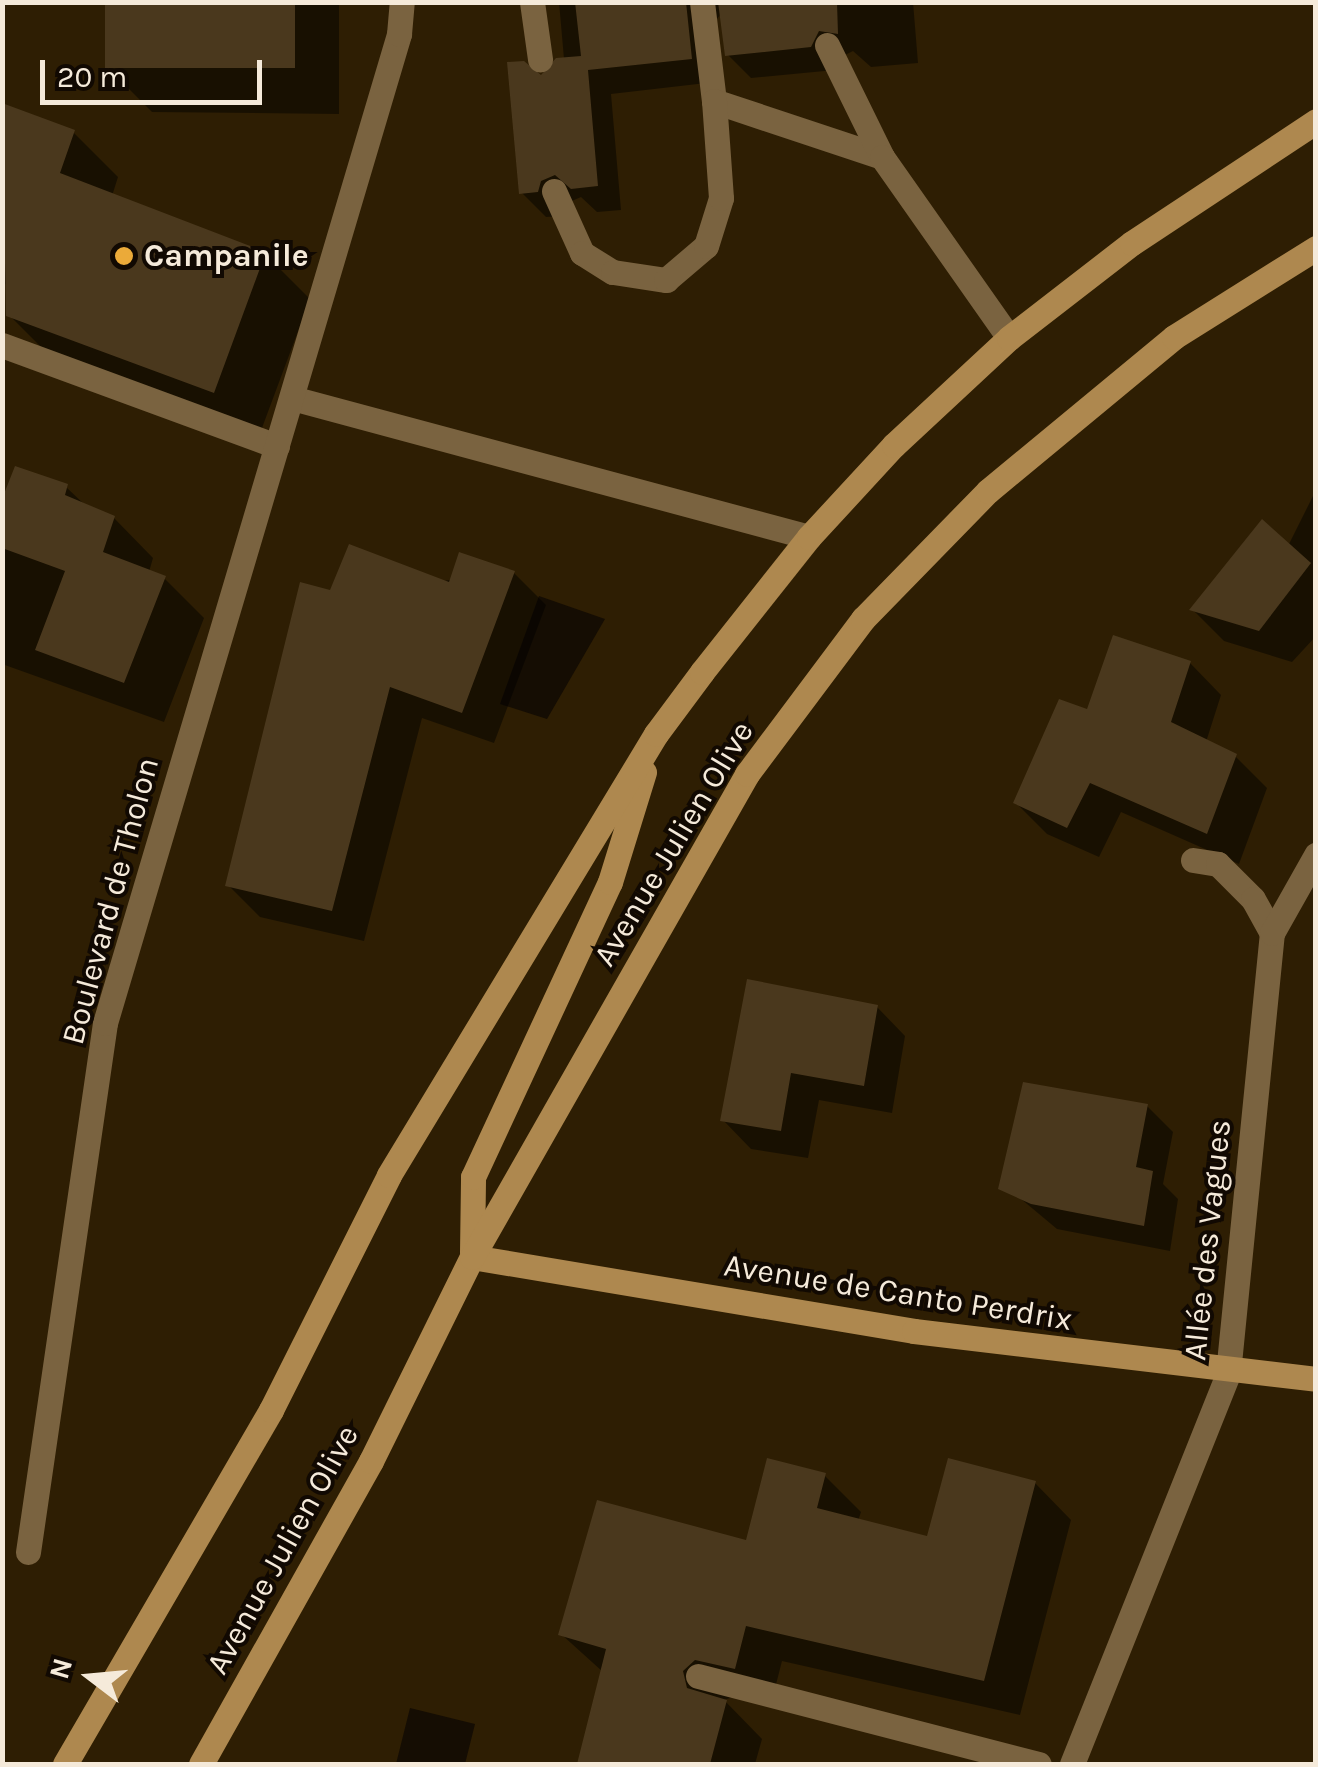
<!DOCTYPE html>
<html>
<head>
<meta charset="utf-8">
<style>
  body { margin:0 }
  #map { position:relative; width:1318px; height:1767px; overflow:hidden; background:#2e1e03; font-family:Karla,sans-serif }
  div>[style] { position:absolute }
  .water>* { inset:0; background:#150d03 }
  .shadow>* { inset:0; background:#0007 }
  .building>* { inset:0; background:#4a381d; transform-origin:0 0 }
  .lane>* { height:25px; margin:-12.5px; padding:0 12.5px; transform-origin:12.5px; border-radius:12.5px; background:#7a6340 }
  .street>* { height:25px; margin:-12.5px; padding:0 12.5px; transform-origin:12.5px; border-radius:12.5px; background:#7a6340 }
  .secondary>* { height:25px; margin:-12.5px; padding:0 12.5px; transform-origin:12.5px; border-radius:12.5px; background:#ae884f }
  .dots>* { width:28px; height:28px; translate:-50% -50%; box-sizing:border-box; border:5px solid #110902; border-radius:50% }
  span { translate:-50% -50%; white-space:nowrap; text-align:center; line-height:1.15; -webkit-text-stroke:8px #110902; paint-order:stroke }
  .poi-label { font-size:32px; color:#f5eada; font-weight:700 }
  .left { translate:0 -50%; text-align:left }
  .street-label { font-size:32px; color:#f5eada }
  .frame { position:absolute; inset:0; border:5px solid #f5eada; pointer-events:none }
  .north { position:absolute; left:40px; top:1627px; width:100px; height:100px; -webkit-text-stroke:8px #110902; paint-order:stroke; rotate:286deg; font-size:28px; font-weight:700; line-height:40px; text-align:center; color:#f5eada }
  .north::after { content:''; display:block; margin:auto; width:35px; height:45px; background:#f5eada; clip-path:polygon(50% 0,100% 100%,50% 72%,0 100%) }
  .scale { position:absolute; left:40px; top:60px; width:222px; height:45px; box-sizing:border-box; border:5px solid #f5eada; border-top:0; padding-left:12px; font-size:30px; line-height:35px; white-space:nowrap; color:#f5eada; -webkit-text-stroke:8px #110902; paint-order:stroke }
</style>
</head>
<body>
<div id="map">
  <div class="water">
    <i style="clip-path:polygon(539px 596px,605px 619px,547px 719px,500px 704px)"></i>
    <i style="clip-path:polygon(410px 1708px,475px 1724px,465px 1764px,396px 1764px)"></i>
  </div>
  <div class="shadow">
    <i style="clip-path:polygon(108px 2px,339px 2px,339px 114px,152px 112px,107px 67px)"></i>
    <i style="clip-path:polygon(559px 2px,913px 2px,918px 63px,871px 67px,853px 51px,837px 59px,835px 70px,751px 78px,727px 54px,722px 13px,709px 28px,715px 82px,611px 94px,621px 210px,597px 212px,581px 197px,565px 204px,562px 216px,546px 217px,522px 193px,541px 78px,564px 59px)"></i>
    <i style="clip-path:polygon(2px 105px,73px 132px,118px 177px,112px 196px,265px 254px,310px 299px,259px 436px,54px 360px,9px 315px,18px 289px,2px 283px)"></i>
    <i style="clip-path:polygon(66px 487px,86px 506px,114px 518px,153px 558px,149px 572px,164px 578px,204px 618px,164px 722px,2px 664px,2px 492px)"></i>
    <i style="clip-path:polygon(1316px 490px,1316px 636px,1292px 662px,1224px 641px,1193px 610px,1288px 546px)"></i>
    <i style="clip-path:polygon(514px 573px,546px 605px,494px 743px,422px 718px,364px 941px,260px 917px,228px 885px,332px 593px)"></i>
    <i style="clip-path:polygon(1190px 663px,1221px 695px,1206px 742px,1235px 756px,1267px 788px,1239px 864px,1121px 812px,1099px 857px,1047px 834px,1016px 803px)"></i>
    <i style="clip-path:polygon(877px 1007px,905px 1036px,892px 1113px,819px 1100px,808px 1158px,751px 1149px,723px 1120px)"></i>
    <i style="clip-path:polygon(1147px 1106px,1173px 1132px,1163px 1184px,1178px 1199px,1170px 1251px,1057px 1229px,1002px 1183px)"></i>
    <i style="clip-path:polygon(824px 1475px,861px 1512px,858px 1521px,929px 1539px,1035px 1483px,1071px 1520px,1020px 1715px,782px 1661px,771px 1704px,739px 1695px,724px 1700px,762px 1739px,755px 1764px,579px 1764px,603px 1672px,561px 1634px,748px 1543px)"></i>
  </div>
  <div class="building">
    <i style="left:105px;top:2px;width:190px;height:66px"></i>
    <i style="clip-path:polygon(575px 2px,686px 2px,692px 59px,588px 70px,598px 186px,571px 189px,555px 175px,541px 181px,538px 192px,519px 194px,507px 62px,524px 61px,541px 75px,556px 58px,581px 56px)"></i>
    <i style="clip-path:polygon(718px 2px,837px 2px,838px 34px,819px 31px,811px 47px,725px 56px)"></i>
    <i style="clip-path:polygon(2px 103px,75px 130px,60px 173px,266px 252px,214px 393px,6px 316px)"></i>
    <i style="clip-path:polygon(15px 466px,68px 484px,65px 495px,115px 516px,103px 552px,166px 576px,124px 683px,35px 650px,65px 571px,2px 548px,2px 499px)"></i>
    <i style="clip-path:polygon(1262px 519px,1311px 563px,1259px 631px,1189px 610px)"></i>
    <i style="clip-path:polygon(349px 544px,449px 582px,459px 552px,515px 571px,462px 713px,390px 687px,332px 911px,225px 886px,300px 582px,330px 590px)"></i>
    <i style="clip-path:polygon(1113px 635px,1191px 661px,1171px 722px,1237px 754px,1207px 834px,1090px 783px,1067px 828px,1013px 803px,1059px 699px,1087px 709px)"></i>
    <i style="clip-path:polygon(747px 979px,878px 1005px,864px 1086px,791px 1073px,781px 1131px,720px 1121px)"></i>
    <i style="clip-path:polygon(1023px 1082px,1148px 1104px,1136px 1167px,1153px 1171px,1144px 1226px,1031px 1204px,998px 1189px)"></i>
    <i style="clip-path:polygon(767px 1458px,826px 1473px,817px 1508px,927px 1536px,948px 1458px,1036px 1481px,984px 1681px,746px 1626px,735px 1669px,695px 1660px,683px 1671px,687px 1688px,727px 1700px,710px 1764px,577px 1764px,606px 1649px,558px 1635px,597px 1500px,746px 1540px)"></i>
  </div>
  <div class="lane">
    <i style="left:532px;top:2px;width:58px;rotate:82deg"></i>
    <i style="left:702px;top:2px;width:100px;rotate:83.1deg"></i>
    <i style="left:714px;top:101px;width:177px;rotate:18.4deg"></i>
    <i style="left:827px;top:45px;width:125px;rotate:63.8deg"></i>
    <i style="left:882px;top:157px;width:221px;rotate:54.9deg"></i>
    <i style="left:554px;top:191px;width:68px;rotate:65.7deg"></i>
    <i style="left:582px;top:253px;width:36px;rotate:32deg"></i>
    <i style="left:613px;top:272px;width:54px;rotate:8.6deg"></i>
    <i style="left:666px;top:280px;width:52px;rotate:-40.4deg"></i>
    <i style="left:706px;top:246px;width:50px;rotate:-72.6deg"></i>
    <i style="left:721px;top:198px;width:97px;rotate:-94.1deg"></i>
    <i style="left:2px;top:345px;width:293px;rotate:20.2deg"></i>
  </div>
  <div class="street">
    <i style="left:292px;top:398px;width:535px;rotate:15.05deg"></i>
    <i style="left:1193px;top:860px;width:25px;rotate:9deg"></i>
    <i style="left:1218px;top:864px;width:49px;rotate:45deg"></i>
    <i style="left:1253px;top:899px;width:39px;rotate:61deg"></i>
    <i style="left:28px;top:1552px;width:535px;rotate:-81.72deg"></i>
    <i style="left:105px;top:1023px;width:1032px;rotate:-73.44deg"></i>
    <i style="left:399px;top:34px;width:32px;rotate:-85deg"></i>
    <i style="left:698px;top:1676px;width:352px;rotate:14.5deg"></i>
    <i style="left:1072px;top:1764px;width:421px;rotate:-68.2deg"></i>
    <i style="left:1228px;top:1373px;width:442px;rotate:-84.3deg"></i>
    <i style="left:1272px;top:933px;width:90px;rotate:-60.6deg"></i>
  </div>
  <div class="secondary">
    <i style="left:472px;top:1252px;width:75px;rotate:-89.2deg"></i>
    <i style="left:473px;top:1177px;width:325px;rotate:-65.1deg"></i>
    <i style="left:610px;top:882px;width:115px;rotate:-72.8deg"></i>
    <i style="left:472px;top:1257px;width:448px;rotate:9.5deg"></i>
    <i style="left:914px;top:1331px;width:405px;rotate:6.8deg"></i>
    <i style="left:65px;top:1764px;width:410px;rotate:-59.8deg"></i>
    <i style="left:271px;top:1410px;width:263px;rotate:-63.3deg"></i>
    <i style="left:389px;top:1175px;width:516px;rotate:-58.81deg"></i>
    <i style="left:656px;top:734px;width:77px;rotate:-53.4deg"></i>
    <i style="left:702px;top:672px;width:172px;rotate:-51.6deg"></i>
    <i style="left:809px;top:537px;width:125px;rotate:-47.3deg"></i>
    <i style="left:894px;top:445px;width:157px;rotate:-42.9deg"></i>
    <i style="left:1009px;top:338px;width:155px;rotate:-37.7deg"></i>
    <i style="left:1132px;top:243px;width:221px;rotate:-33.5deg"></i>
    <i style="left:201px;top:1764px;width:347px;rotate:-60.7deg"></i>
    <i style="left:371px;top:1461px;width:228px;rotate:-63.7deg"></i>
    <i style="left:472px;top:1257px;width:556px;rotate:-60.34deg"></i>
    <i style="left:747px;top:774px;width:194px;rotate:-53.2deg"></i>
    <i style="left:863px;top:619px;width:179px;rotate:-45.7deg"></i>
    <i style="left:988px;top:491px;width:241px;rotate:-39.6deg"></i>
    <i style="left:1174px;top:337px;width:168px;rotate:-32.1deg"></i>
  </div>
  <div class="dots">
    <i style="left:124px;top:256px;background:#ebaa39"></i>
  </div>
  <div class="poi-label">
    <span class="left" style="left:144px;top:256px">Campanile</span>
  </div>
  <div class="street-label">
    <span style="left:674px;top:844px;rotate:-59deg">Avenue Julien Olive</span>
    <span style="left:111px;top:901px;rotate:-75deg">Boulevard de Tholon</span>
    <span style="left:1208px;top:1240px;rotate:-84deg">Allée des Vagues</span>
    <span style="left:898px;top:1293px;rotate:9deg">Avenue de Canto Perdrix</span>
    <span style="left:283px;top:1550px;rotate:-61deg">Avenue Julien Olive</span>
  </div>
  <div class="frame"></div>
  <div class="north">N</div>
  <div class="scale">20 m</div>
</div>
</body>
</html>
